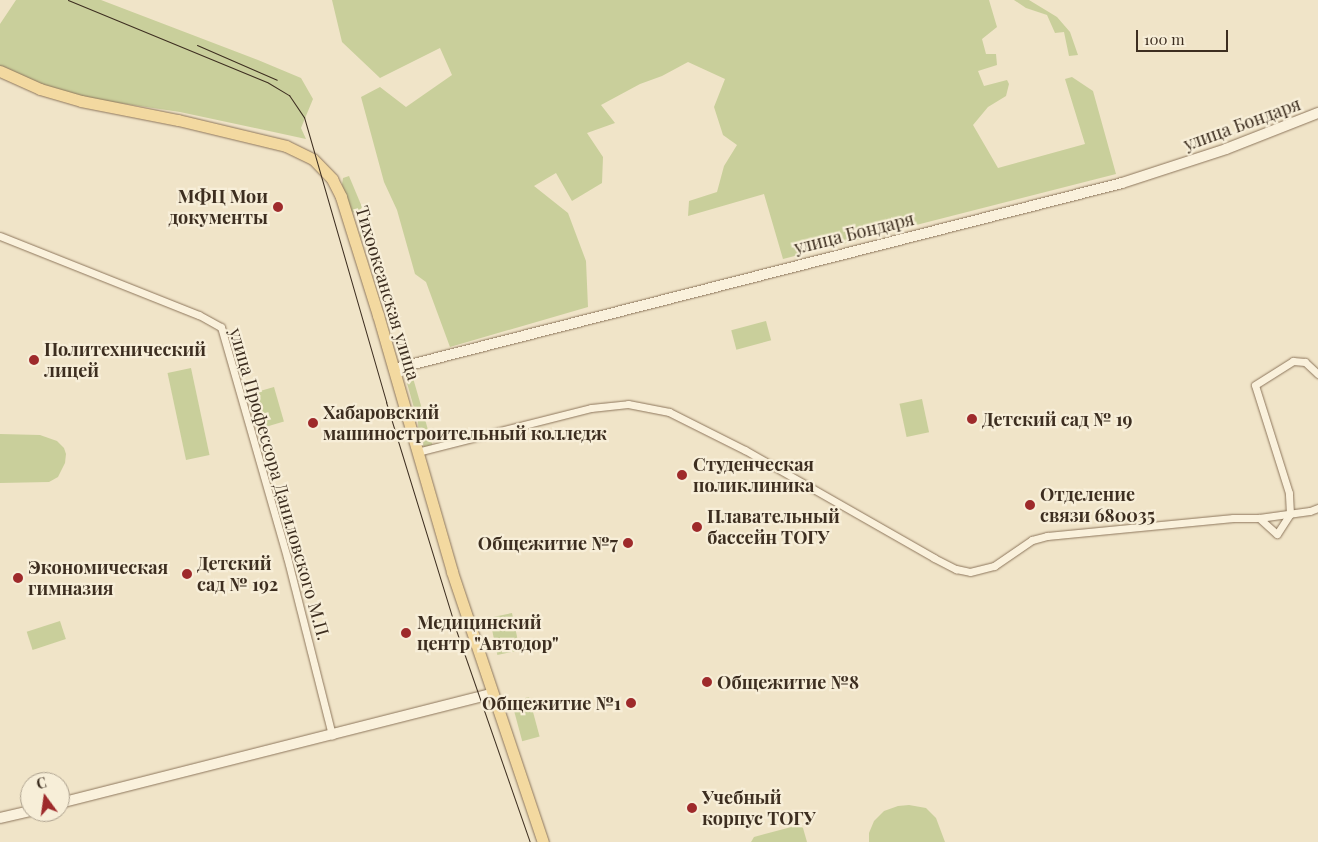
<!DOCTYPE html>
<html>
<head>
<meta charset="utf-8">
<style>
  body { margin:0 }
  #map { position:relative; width:1318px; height:842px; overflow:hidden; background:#f0e4c8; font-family:"Playfair Display",serif }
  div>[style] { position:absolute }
  .green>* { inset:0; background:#c9cf9b; transform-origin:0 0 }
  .roads { filter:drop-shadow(0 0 1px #8d765c) drop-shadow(0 0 1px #8d765c) }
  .street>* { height:7px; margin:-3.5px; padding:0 3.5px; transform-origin:3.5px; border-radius:3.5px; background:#faf1dc }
  .secondary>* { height:10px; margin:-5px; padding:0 5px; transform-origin:5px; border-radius:5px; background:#faf1dc }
  .primary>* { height:11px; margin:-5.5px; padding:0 5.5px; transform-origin:5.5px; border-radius:5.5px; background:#f3d9a0 }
  .tram>* { height:1px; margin:-0.5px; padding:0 0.5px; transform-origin:0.5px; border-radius:0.5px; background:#3d2e20 }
  .dots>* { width:14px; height:14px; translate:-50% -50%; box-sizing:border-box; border:2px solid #f7eed8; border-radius:50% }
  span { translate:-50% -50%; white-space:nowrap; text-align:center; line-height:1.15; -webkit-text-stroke:4.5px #f7eed8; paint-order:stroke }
  .street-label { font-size:18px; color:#3d2e20 }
  .poi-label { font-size:18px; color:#3d2e20; font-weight:700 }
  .right { translate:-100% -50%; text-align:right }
  .left { translate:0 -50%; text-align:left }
  .north { position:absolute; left:20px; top:772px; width:50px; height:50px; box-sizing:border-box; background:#f7eed8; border:1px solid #ada18e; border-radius:50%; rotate:346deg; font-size:14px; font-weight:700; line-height:20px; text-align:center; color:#3d2e20 }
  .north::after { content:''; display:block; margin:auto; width:18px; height:22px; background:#9e2a2b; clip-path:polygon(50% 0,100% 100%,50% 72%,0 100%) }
  .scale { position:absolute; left:1136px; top:30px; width:92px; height:22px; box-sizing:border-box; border:2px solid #3d2e20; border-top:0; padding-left:6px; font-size:15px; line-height:18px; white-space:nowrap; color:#3d2e20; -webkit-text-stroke:4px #f7eed8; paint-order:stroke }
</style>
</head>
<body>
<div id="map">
  <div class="green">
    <i style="clip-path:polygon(16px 0,101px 0,258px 60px,301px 78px,313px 99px,301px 128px,306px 139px,180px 112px,92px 99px,54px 89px,0 67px,0 24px)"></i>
    <i style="clip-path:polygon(332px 0,989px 0,997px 27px,982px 39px,986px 54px,996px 54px,997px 65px,978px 71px,984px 86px,1007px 80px,1009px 84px,1006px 96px,988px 107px,973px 125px,998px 168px,1085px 144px,1065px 79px,1072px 77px,1093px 91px,1116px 174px,783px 259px,764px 194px,688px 216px,689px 201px,717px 192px,724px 166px,737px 145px,723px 135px,714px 107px,725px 79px,688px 62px,662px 76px,640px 84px,601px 105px,615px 123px,587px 133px,603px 157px,602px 183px,572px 201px,556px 173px,534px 186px,568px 213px,586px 261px,588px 307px,450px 347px,426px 282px,415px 274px,397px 210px,384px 182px,361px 97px,380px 87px,406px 107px,452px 75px,440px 48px,380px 78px,342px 42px)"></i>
    <i style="clip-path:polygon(1014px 0,1029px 0,1057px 17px,1070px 32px,1078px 55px,1069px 56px,1064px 32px,1055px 33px,1047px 15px,1026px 8px)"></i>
    <i style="clip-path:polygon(349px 176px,362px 207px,357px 214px,351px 211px,342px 185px,343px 178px)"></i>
    <i style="clip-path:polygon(368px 221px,387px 281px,387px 291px,385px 291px,367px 230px)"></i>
    <i style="clip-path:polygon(365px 222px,364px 229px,391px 321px,388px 320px,367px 244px,360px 236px,360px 226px)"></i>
    <i style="left:766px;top:321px;width:20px;height:36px;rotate:75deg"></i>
    <i style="left:191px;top:368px;width:89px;height:24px;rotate:78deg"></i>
    <i style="clip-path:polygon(409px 374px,413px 378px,433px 447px,425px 448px,419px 439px,418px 422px,407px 383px)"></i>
    <i style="left:274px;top:387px;width:36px;height:21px;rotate:74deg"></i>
    <i style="left:922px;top:399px;width:34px;height:23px;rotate:78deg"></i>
    <i style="clip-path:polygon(0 434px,40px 435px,57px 441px,64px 448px,66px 454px,65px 463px,58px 477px,49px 482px,0 483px)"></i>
    <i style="left:512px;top:613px;width:38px;height:23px;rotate:78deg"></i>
    <i style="left:60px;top:621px;width:19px;height:35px;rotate:72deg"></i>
    <i style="left:529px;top:697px;width:41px;height:18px;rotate:75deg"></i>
    <i style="clip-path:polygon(909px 805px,926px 808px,936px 818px,945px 842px,869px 842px,869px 833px,874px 821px,884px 811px,898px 806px)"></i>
    <i style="clip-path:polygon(799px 825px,803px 828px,807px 842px,751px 842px,754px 837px)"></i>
  </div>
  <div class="roads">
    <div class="street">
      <i style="left:0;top:236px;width:214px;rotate:21.7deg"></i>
      <i style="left:199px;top:315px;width:25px;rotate:29deg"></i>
      <i style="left:221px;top:327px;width:239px;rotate:74deg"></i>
      <i style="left:287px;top:557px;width:184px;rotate:75.8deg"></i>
      <i style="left:417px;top:452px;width:179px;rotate:-14.2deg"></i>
      <i style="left:591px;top:408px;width:37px;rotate:-6deg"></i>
      <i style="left:628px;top:404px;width:42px;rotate:11deg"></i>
      <i style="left:669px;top:412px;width:85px;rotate:26.6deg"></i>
      <i style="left:745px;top:450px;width:218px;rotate:29.7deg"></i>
      <i style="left:934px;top:558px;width:25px;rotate:27deg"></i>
      <i style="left:956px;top:569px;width:14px;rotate:12deg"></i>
      <i style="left:970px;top:572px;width:25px;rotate:-14deg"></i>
      <i style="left:994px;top:566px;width:46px;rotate:-34.4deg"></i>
      <i style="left:1032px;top:540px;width:16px;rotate:-15deg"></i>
      <i style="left:1047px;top:536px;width:187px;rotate:-5.5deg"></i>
      <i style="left:1233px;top:518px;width:26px"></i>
      <i style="left:1259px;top:518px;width:24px;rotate:42deg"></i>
      <i style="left:1277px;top:534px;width:24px;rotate:-57deg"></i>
      <i style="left:1290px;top:514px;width:21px;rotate:-93deg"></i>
      <i style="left:1289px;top:493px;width:113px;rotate:-107.5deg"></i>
      <i style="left:1255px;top:385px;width:45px;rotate:-32.3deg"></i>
      <i style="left:1293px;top:361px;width:12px;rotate:5deg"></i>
      <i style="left:1305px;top:362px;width:18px;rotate:43deg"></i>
      <i style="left:1259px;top:518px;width:51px;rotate:-7.8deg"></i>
      <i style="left:1310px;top:511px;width:9px;rotate:-21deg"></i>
    </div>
    <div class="secondary">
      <i style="left:394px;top:369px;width:751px;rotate:-14.33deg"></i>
      <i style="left:1122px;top:183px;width:109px;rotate:-18.1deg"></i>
      <i style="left:1226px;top:149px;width:99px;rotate:-21.4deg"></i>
      <i style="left:60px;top:803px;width:446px;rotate:-14.2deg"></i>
      <i style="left:0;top:818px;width:31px;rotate:-13deg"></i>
    </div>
    <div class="primary">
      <i style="left:0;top:71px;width:44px;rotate:24.2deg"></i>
      <i style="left:40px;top:89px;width:43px;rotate:16.3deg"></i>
      <i style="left:81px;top:101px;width:99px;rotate:11.1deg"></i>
      <i style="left:178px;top:120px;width:111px;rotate:13.5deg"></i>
      <i style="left:286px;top:146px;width:30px;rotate:26deg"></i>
      <i style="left:313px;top:159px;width:28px;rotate:46deg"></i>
      <i style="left:332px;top:179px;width:20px;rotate:63deg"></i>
      <i style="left:341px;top:197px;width:124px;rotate:72.6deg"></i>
      <i style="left:378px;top:315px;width:267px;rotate:73.9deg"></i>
      <i style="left:452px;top:572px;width:285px;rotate:71.4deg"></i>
    </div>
  </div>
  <div class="tram">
    <i style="left:68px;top:0;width:215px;rotate:22.4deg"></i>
    <i style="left:267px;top:82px;width:26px;rotate:31deg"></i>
    <i style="left:289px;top:95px;width:27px;rotate:56deg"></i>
    <i style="left:304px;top:117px;width:297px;rotate:73.9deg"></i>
    <i style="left:386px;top:402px;width:239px;rotate:72.9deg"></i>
    <i style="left:456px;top:630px;width:225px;rotate:70.8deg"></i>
    <i style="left:197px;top:45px;width:87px;rotate:23.6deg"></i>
  </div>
  <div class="dots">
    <i style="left:278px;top:207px;background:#9e2a2b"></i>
    <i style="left:34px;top:360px;background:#9e2a2b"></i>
    <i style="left:972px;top:419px;background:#9e2a2b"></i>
    <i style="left:313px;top:423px;background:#9e2a2b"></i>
    <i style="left:682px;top:475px;background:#9e2a2b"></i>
    <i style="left:1030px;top:505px;background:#9e2a2b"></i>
    <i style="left:697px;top:527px;background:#9e2a2b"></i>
    <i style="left:628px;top:543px;background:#9e2a2b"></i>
    <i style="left:187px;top:574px;background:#9e2a2b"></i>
    <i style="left:18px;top:578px;background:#9e2a2b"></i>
    <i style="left:406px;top:633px;background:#9e2a2b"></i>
    <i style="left:707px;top:682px;background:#9e2a2b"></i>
    <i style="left:631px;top:703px;background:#9e2a2b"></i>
    <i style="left:692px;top:808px;background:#9e2a2b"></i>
  </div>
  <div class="street-label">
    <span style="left:1242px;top:124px;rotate:-20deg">улица Бондаря</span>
    <span style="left:854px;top:233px;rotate:-14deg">улица Бондаря</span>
    <span style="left:388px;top:293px;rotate:73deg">Тихоокеанская улица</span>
    <span style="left:280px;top:484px;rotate:74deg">улица Профессора Даниловского М.П.</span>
  </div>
  <div class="poi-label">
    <span class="right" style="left:268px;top:207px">МФЦ Мои<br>документы</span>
    <span class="left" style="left:44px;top:360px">Политехнический<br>лицей</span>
    <span class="left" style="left:323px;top:423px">Хабаровский<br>машиностроительный колледж</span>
    <span class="left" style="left:982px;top:419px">Детский сад № 19</span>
    <span class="left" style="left:693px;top:475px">Студенческая<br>поликлиника</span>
    <span class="left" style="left:1040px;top:505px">Отделение<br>связи 680035</span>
    <span class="left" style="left:707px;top:527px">Плавательный<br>бассейн ТОГУ</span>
    <span class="right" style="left:618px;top:543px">Общежитие №7</span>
    <span class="left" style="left:197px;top:574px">Детский<br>сад № 192</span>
    <span class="left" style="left:28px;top:578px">Экономическая<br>гимназия</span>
    <span class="left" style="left:417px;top:633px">Медицинский<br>центр "Автодор"</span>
    <span class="left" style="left:717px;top:682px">Общежитие №8</span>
    <span class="right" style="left:621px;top:703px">Общежитие №1</span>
    <span class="left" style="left:702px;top:808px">Учебный<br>корпус ТОГУ</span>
  </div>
  <div class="north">С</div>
  <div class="scale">100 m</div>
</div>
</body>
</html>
